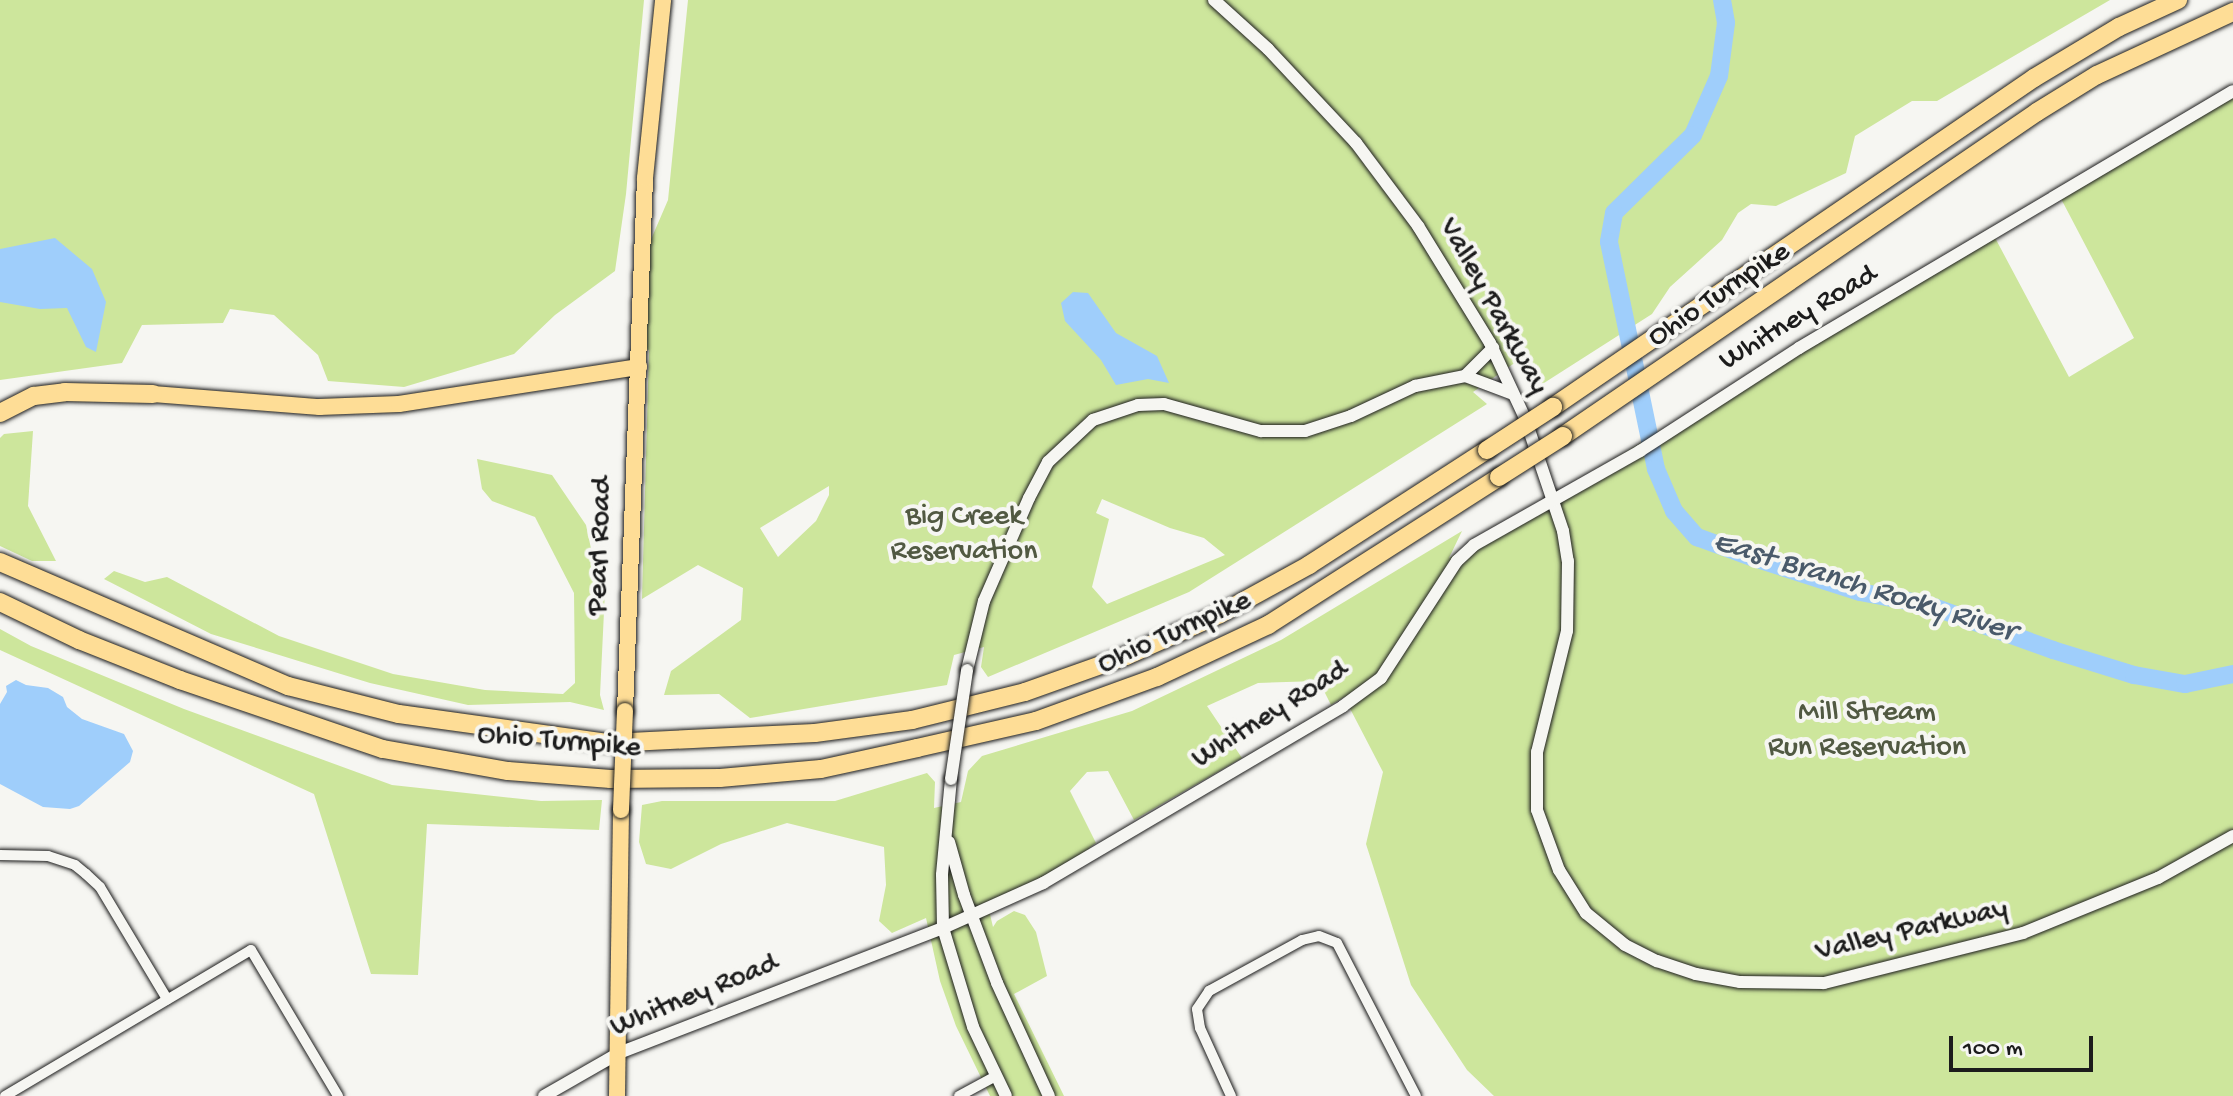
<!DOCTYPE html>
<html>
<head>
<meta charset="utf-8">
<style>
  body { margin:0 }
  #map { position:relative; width:2233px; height:1096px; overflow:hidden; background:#f6f6f2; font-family:"Gochi Hand",sans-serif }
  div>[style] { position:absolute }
  .green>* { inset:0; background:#cde69c }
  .water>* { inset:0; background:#9fcefb }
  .river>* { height:18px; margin:-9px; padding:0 9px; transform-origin:9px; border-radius:9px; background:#9fcefb }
  .roads { filter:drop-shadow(0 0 2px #1c1c1c) drop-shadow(0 0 2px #1c1c1c) }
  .minor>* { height:10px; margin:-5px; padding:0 5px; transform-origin:5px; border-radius:5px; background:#f6f6f2 }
  .tertiary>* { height:12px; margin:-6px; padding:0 6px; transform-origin:6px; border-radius:6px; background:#f6f6f2 }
  .primary>* { height:16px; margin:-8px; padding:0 8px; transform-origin:8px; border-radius:8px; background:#fedd96 }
  .motorway>* { height:18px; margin:-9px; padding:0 9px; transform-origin:9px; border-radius:9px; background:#fedd96 }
  .bridges { filter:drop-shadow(0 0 2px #1c1c1c) drop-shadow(0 0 2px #1c1c1c) }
  .tertiary-bridge>* { height:12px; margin:-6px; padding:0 6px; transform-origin:6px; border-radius:6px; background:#f6f6f2 }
  .primary-bridge>* { height:16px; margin:-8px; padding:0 8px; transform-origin:8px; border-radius:8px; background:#fedd96 }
  .motorway-bridge>* { height:18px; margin:-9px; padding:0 9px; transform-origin:9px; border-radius:9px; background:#fedd96 }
  span { translate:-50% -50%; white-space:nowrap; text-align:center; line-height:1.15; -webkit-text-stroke:8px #f6f6f2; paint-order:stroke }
  .street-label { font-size:30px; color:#1c1c1c }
  .park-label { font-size:30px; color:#515942 }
  .water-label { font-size:32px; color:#4a5a6a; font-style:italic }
  .scale { position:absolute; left:1949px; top:1036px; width:144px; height:36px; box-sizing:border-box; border:4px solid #1c1c1c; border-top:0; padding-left:10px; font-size:24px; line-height:28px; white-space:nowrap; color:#1c1c1c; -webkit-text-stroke:6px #f6f6f2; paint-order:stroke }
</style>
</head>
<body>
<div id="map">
  <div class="green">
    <i style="clip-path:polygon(0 0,644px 0,626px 194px,615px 271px,555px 315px,514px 354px,404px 387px,328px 381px,318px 355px,274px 315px,230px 309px,223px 323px,142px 325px,122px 363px,0 380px)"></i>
    <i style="clip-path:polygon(evenodd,688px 0,2110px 0,1937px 101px,1912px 101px,1855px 136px,1846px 173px,1776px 206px,1751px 204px,1738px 213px,1722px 240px,1670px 287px,1652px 314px,1533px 390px,1516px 362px,1473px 392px,1487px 404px,1189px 592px,988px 677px,981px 667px,984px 647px,954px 655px,947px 685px,750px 718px,719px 694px,664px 695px,671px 671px,741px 620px,743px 588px,698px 565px,642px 599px,649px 350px,635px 346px,637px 272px,668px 200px,688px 0,829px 486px,829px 495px,816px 521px,778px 557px,760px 528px,829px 486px,688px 0,1102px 499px,1170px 528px,1204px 538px,1225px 555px,1107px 604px,1092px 587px,1109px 519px,1096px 513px,1102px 499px)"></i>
    <i style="clip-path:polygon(2233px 90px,2233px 1096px,1494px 1096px,1467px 1070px,1411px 985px,1366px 844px,1383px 772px,1344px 697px,1331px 705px,1319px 681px,1258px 683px,1207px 706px,1242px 758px,1134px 820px,1108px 771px,1087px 772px,1070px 791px,1096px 843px,1089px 848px,1092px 854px,988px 906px,993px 927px,997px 921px,1014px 911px,1025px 915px,1036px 932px,1047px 976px,1014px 994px,1064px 1096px,990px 1096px,956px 1026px,940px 981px,926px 918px,892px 933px,879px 921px,886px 885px,884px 847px,787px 823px,721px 844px,671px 869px,646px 864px,639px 842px,642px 805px,662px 801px,835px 801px,927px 773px,935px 782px,934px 808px,961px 802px,968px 771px,982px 756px,1132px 711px,1281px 640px,1462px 531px,1449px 558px,1992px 232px,2069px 377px,2134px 338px,2058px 193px)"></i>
    <i style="clip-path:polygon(33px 431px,28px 506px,56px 561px,32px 561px,0 546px,0 438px,4px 434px)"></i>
    <i style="clip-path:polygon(477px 459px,552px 475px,586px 525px,593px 558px,606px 570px,600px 695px,604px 710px,570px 702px,468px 705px,370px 683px,211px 634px,104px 579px,114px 571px,145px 582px,167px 577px,279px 636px,393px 674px,485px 690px,563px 694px,575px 683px,574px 593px,535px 517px,492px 501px,482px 489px)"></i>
    <i style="clip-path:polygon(0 629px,31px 646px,184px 709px,392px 785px,541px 801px,602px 800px,599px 830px,427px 824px,418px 975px,371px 974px,314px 794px,0 650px)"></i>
  </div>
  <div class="water">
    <i style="clip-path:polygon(55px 238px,92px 269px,106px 302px,96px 352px,86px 347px,67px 308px,40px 309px,0 302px,0 249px)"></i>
    <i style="clip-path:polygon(1073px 292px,1088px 293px,1116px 333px,1157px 356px,1169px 383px,1148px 379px,1116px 385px,1101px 360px,1065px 321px,1061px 303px)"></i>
    <i style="clip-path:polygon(16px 680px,26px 685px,48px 688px,63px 697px,67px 707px,82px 719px,124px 734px,133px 751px,130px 762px,79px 806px,70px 809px,43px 807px,0 784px,0 704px,7px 692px,6px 686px)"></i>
  </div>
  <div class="river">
    <i style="left:1722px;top:0;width:23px;rotate:80deg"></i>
    <i style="left:1726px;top:23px;width:53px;rotate:97.5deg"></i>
    <i style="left:1719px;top:76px;width:64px;rotate:113.8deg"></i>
    <i style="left:1693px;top:135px;width:111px;rotate:135.4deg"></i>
    <i style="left:1614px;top:213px;width:29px;rotate:100deg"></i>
    <i style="left:1609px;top:242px;width:232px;rotate:78.3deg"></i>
    <i style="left:1656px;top:469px;width:46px;rotate:66.8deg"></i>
    <i style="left:1674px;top:511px;width:35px;rotate:49deg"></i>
    <i style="left:1697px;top:537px;width:61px;rotate:20.2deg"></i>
    <i style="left:1754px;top:558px;width:111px;rotate:17.8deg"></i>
    <i style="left:1860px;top:592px;width:69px;rotate:10.8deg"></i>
    <i style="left:1928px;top:605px;width:133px;rotate:19.8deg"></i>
    <i style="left:2053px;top:650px;width:85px;rotate:17.2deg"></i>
    <i style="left:2134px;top:675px;width:52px;rotate:10deg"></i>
    <i style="left:2185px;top:684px;width:49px;rotate:-11.8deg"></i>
  </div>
  <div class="roads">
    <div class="minor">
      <i style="left:0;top:855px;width:48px;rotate:1.2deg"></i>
      <i style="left:48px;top:856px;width:28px;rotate:18deg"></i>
      <i style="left:75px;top:865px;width:14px;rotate:39deg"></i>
      <i style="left:86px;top:874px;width:19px;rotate:43deg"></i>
      <i style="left:100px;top:887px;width:131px;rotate:59.1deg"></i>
      <i style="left:5px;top:1096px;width:286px;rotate:-30.7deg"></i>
      <i style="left:251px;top:950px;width:170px;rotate:59.2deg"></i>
      <i style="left:959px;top:1096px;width:42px;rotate:-28.4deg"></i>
      <i style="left:1231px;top:1096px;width:75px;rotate:-114.5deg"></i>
      <i style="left:1200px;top:1028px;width:19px;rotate:-99deg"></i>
      <i style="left:1197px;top:1009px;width:22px;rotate:-56deg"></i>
      <i style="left:1209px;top:991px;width:106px;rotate:-28.7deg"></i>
      <i style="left:1302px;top:940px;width:17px;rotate:-13deg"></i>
      <i style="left:1319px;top:936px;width:19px;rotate:21deg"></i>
      <i style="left:1337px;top:943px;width:172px;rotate:62.7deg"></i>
    </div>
    <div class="tertiary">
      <i style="left:1214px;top:0;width:73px;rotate:42.2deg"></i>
      <i style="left:1268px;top:49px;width:129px;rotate:46.9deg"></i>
      <i style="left:1356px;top:143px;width:104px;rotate:53.2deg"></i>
      <i style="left:1418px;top:226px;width:137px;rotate:58.4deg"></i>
      <i style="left:1490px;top:343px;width:83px;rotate:65deg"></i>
      <i style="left:1525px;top:418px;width:119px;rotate:71.4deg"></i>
      <i style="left:1563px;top:531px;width:30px;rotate:81deg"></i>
      <i style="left:1568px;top:561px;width:70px;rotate:90.8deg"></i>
      <i style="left:1567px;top:631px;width:125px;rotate:103.9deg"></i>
      <i style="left:1537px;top:752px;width:58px;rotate:90deg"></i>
      <i style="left:1537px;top:810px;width:64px;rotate:69.9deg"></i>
      <i style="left:1559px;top:870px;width:51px;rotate:57.9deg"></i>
      <i style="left:1586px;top:913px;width:50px;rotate:39.4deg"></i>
      <i style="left:1625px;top:945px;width:36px;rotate:27deg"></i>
      <i style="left:1657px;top:961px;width:41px;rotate:18.4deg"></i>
      <i style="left:1696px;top:974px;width:45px;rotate:10.3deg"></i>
      <i style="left:1740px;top:982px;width:84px;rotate:0.7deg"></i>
      <i style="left:1824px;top:983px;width:205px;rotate:-14.1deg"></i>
      <i style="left:2023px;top:933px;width:146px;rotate:-22.2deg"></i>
      <i style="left:2158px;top:878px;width:86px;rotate:-29.2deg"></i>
      <i style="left:1465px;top:376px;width:40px;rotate:-45deg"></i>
      <i style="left:967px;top:670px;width:71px;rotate:-76.2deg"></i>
      <i style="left:984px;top:601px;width:112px;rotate:-66.4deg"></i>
      <i style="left:1029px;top:498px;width:41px;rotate:-62.2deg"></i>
      <i style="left:1048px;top:462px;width:62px;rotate:-43deg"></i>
      <i style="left:1093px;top:420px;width:47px;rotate:-18.4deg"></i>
      <i style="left:1138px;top:405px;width:26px;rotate:-2deg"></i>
      <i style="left:1164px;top:404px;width:101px;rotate:15.6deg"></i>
      <i style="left:1261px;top:431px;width:44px"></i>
      <i style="left:1305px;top:431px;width:48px;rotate:-18.1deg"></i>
      <i style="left:1351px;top:416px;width:71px;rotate:-25.1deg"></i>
      <i style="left:1415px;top:386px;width:51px;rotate:-11.3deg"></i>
      <i style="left:1465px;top:376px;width:51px;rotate:20.6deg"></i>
      <i style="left:951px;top:779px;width:96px;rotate:95.4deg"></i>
      <i style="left:942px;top:875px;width:53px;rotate:88.9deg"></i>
      <i style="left:943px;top:928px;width:103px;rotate:73.1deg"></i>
      <i style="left:973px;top:1027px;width:76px;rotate:64.4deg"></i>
      <i style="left:949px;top:842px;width:55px;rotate:74.2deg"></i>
      <i style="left:964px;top:895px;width:94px;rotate:69.4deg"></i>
      <i style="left:997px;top:983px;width:124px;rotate:65.3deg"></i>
      <i style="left:544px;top:1096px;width:86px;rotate:-29.8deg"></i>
      <i style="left:619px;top:1053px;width:347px;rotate:-21.1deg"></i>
      <i style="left:943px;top:928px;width:110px;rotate:-24.2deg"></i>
      <i style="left:1043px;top:883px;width:348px;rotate:-30.5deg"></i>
      <i style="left:1343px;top:706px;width:47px;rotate:-36.4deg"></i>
      <i style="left:1381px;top:678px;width:140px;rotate:-57deg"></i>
      <i style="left:1457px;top:561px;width:23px;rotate:-43deg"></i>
      <i style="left:1474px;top:545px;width:191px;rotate:-29.5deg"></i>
      <i style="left:1640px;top:451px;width:189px;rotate:-32.9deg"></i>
      <i style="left:1799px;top:348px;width:504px;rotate:-30.63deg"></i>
    </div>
    <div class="primary">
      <i style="left:153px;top:394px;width:167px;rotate:4.5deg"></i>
      <i style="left:319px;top:407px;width:80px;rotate:-2.1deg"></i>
      <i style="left:399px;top:404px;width:243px;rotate:-8.8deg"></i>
      <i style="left:625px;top:711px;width:533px;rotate:-87.85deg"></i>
      <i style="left:645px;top:178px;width:179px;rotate:-84.2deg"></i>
      <i style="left:617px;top:1096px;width:286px;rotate:-89.2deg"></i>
    </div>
    <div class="motorway">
      <i style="left:1553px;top:407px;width:583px;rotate:-34.37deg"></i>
      <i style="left:2034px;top:78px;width:99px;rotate:-31deg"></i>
      <i style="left:2119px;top:27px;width:65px;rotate:-24.6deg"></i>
      <i style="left:0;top:413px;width:38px;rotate:-27deg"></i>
      <i style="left:34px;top:396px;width:31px;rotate:-7deg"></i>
      <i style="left:65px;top:392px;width:88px;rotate:1.3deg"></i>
      <i style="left:1563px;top:436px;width:574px;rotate:-34.35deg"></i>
      <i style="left:2037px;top:112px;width:70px;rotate:-31.7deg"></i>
      <i style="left:2097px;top:75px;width:150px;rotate:-24.9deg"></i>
      <i style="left:0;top:562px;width:314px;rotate:23.3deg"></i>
      <i style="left:288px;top:686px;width:114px;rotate:14.2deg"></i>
      <i style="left:399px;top:714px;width:212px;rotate:7.9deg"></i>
      <i style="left:609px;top:743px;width:206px;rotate:-2.8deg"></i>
      <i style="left:815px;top:733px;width:98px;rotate:-7.6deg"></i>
      <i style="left:912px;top:720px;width:116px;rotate:-13.9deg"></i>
      <i style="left:1025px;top:692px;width:107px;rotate:-19.6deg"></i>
      <i style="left:1126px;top:656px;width:103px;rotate:-24.1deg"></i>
      <i style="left:1220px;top:614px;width:102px;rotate:-28.8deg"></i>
      <i style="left:1309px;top:565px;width:212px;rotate:-32.9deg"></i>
      <i style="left:0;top:602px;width:88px;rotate:25.7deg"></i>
      <i style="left:79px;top:640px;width:109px;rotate:21.6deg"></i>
      <i style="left:180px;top:680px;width:214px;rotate:18.8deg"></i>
      <i style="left:383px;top:749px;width:127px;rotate:10deg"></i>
      <i style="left:508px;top:771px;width:103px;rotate:4.4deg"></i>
      <i style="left:611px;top:779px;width:109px;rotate:-0.5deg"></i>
      <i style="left:720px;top:778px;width:101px;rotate:-5.1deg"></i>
      <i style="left:821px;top:769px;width:98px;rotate:-12.3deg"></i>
      <i style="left:917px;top:748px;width:122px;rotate:-12.8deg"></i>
      <i style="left:1036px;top:721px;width:129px;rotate:-20deg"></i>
      <i style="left:1157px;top:677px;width:123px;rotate:-25.1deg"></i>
      <i style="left:1268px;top:625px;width:274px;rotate:-32.6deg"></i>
    </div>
  </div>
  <div class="bridges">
    <div class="tertiary-bridge">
      <i style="left:951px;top:779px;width:110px;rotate:-81.6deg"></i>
    </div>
    <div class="primary-bridge">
      <i style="left:621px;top:810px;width:99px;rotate:-87.7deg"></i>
    </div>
    <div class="motorway-bridge">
      <i style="left:1487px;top:450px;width:79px;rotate:-33.1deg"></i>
      <i style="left:1499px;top:477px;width:76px;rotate:-32.6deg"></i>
    </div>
  </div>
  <div class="street-label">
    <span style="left:1720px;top:296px;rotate:-34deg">Ohio Turnpike</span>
    <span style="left:1492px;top:307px;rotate:61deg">Valley Parkway</span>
    <span style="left:1799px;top:319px;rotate:-31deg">Whitney Road</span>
    <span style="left:602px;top:546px;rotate:-88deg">Pearl Road</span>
    <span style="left:1175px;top:634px;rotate:-24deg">Ohio Turnpike</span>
    <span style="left:1271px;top:716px;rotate:-32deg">Whitney Road</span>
    <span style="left:559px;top:743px;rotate:5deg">Ohio Turnpike</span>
    <span style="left:1912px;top:932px;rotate:-13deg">Valley Parkway</span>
    <span style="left:695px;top:997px;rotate:-22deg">Whitney Road</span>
  </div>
  <div class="park-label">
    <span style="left:964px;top:535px">Big Creek<br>Reservation</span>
    <span style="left:1867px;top:731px">Mill Stream<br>Run Reservation</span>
  </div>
  <div class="water-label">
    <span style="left:1864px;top:588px;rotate:17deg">East Branch Rocky River</span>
  </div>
  <div class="scale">100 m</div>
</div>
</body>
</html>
